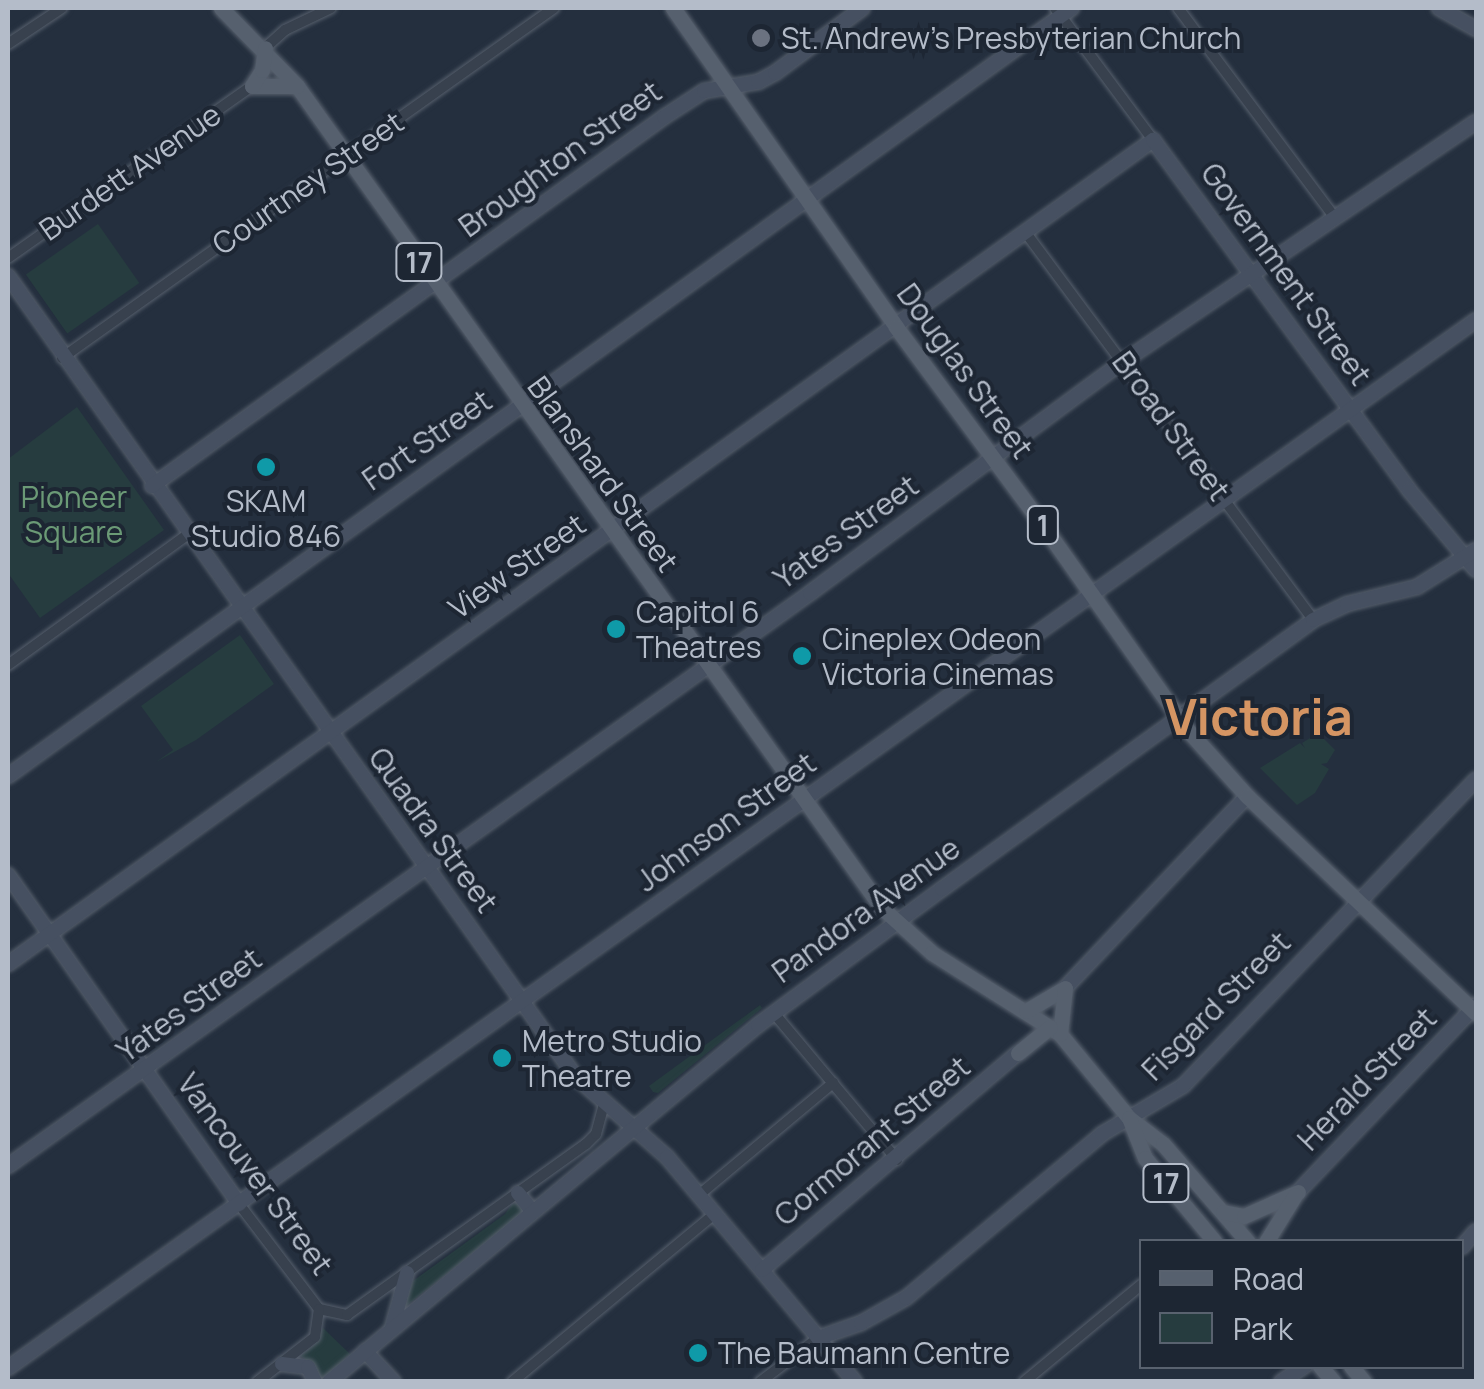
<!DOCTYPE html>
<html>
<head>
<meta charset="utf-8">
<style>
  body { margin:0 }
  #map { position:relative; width:1484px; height:1389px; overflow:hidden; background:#242f3e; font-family:Manrope,sans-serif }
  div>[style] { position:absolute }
  .green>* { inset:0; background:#263c3f; transform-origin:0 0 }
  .roads { filter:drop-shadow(0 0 2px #565f6c) drop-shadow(0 0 2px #565f6c) }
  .street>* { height:10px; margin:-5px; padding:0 5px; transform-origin:5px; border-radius:5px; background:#38414e }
  .secondary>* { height:14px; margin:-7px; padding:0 7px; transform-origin:7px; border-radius:7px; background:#465061 }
  .primary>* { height:15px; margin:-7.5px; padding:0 7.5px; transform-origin:7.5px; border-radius:7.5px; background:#56606e }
  .dots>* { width:28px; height:28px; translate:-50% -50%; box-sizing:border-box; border:5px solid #1d2633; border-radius:50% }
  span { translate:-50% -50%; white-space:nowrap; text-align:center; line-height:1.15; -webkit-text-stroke:8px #1d2633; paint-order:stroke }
  .shield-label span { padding:2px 8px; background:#1d2633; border:2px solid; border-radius:8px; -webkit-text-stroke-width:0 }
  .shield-label { font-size:28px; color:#b4bcc9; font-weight:700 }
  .poi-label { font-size:30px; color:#b4bcc9 }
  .left { translate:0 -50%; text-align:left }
  .street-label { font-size:30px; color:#b4bcc9 }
  .park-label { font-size:30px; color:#6b9a76 }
  .town-label { font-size:50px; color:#d59563; font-weight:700 }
  .frame { position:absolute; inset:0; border:10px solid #b4bcc9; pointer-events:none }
  .legend { position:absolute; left:1139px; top:1239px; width:325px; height:130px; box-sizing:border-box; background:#1d2633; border:2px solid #59626f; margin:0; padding:12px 18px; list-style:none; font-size:30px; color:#b4bcc9 }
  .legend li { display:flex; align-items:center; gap:20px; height:50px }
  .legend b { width:50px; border:2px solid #59626f }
</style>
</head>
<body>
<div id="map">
  <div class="green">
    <i style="left:98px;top:224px;width:72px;height:88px;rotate:55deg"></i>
    <i style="clip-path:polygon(77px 407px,164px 530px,40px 618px,8px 573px,8px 459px)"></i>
    <i style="clip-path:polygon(240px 635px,274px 684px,196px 740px,156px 762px,173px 750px,141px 706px)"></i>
    <i style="clip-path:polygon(1318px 733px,1335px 750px,1327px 763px,1321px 764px,1329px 769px,1315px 793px,1297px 805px,1260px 768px,1300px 743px,1305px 748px,1302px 743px)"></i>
    <i style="clip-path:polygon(760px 1005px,762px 1008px,658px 1093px,653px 1092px,649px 1086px)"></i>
    <i style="clip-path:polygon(519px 1203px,525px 1211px,400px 1311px,413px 1281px,505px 1214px,512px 1204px)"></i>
    <i style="clip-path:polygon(323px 1328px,350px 1354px,321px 1381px,314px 1365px,300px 1356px,315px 1344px)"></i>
  </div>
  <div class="roads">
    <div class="street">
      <i style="left:1055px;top:8px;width:164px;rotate:53.4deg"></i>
      <i style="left:1178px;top:8px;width:262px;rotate:53.2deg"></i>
      <i style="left:8px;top:44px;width:65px;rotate:-33.7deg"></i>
      <i style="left:265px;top:48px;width:27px;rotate:-42deg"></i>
      <i style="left:285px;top:30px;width:51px;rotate:-25.6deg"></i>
      <i style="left:1026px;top:233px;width:482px;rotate:53.4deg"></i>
      <i style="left:8px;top:258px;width:299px;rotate:-35.2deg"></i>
      <i style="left:62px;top:358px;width:604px;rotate:-35.43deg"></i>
      <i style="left:8px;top:665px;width:221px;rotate:-36deg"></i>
      <i style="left:773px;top:1012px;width:193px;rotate:50deg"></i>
      <i style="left:699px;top:1195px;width:175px;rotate:-39.9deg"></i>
      <i style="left:239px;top:1204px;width:132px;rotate:52.7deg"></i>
      <i style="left:319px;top:1309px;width:29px;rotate:12deg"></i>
      <i style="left:347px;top:1315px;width:294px;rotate:-35.6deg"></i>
      <i style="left:586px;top:1144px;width:14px;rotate:-45deg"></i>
      <i style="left:596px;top:1134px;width:31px;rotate:-75deg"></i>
      <i style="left:257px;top:1382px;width:73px;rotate:-37.8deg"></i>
      <i style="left:315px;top:1337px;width:28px;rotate:-82deg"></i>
      <i style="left:512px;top:1382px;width:263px;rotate:-39.7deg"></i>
      <i style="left:760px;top:1382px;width:73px;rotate:-37.2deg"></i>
      <i style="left:1024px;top:1382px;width:153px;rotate:-39.7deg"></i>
    </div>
    <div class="secondary">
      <i style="left:1439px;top:8px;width:43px;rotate:29.6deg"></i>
      <i style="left:8px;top:276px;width:981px;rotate:54.67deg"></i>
      <i style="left:575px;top:1076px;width:123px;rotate:41.4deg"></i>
      <i style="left:667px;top:1157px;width:293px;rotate:50.1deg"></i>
      <i style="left:152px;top:486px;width:631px;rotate:-35.78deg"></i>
      <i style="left:664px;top:117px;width:48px;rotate:-33deg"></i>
      <i style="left:704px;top:91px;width:55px;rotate:-9.5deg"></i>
      <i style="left:758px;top:82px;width:19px;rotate:-28deg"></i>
      <i style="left:775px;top:73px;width:109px;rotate:-36.5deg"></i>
      <i style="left:8px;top:776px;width:1312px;rotate:-35.82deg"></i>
      <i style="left:8px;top:875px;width:402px;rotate:54.9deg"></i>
      <i style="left:8px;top:964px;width:1411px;rotate:-35.74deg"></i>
      <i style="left:1153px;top:140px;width:434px;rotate:53.8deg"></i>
      <i style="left:1409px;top:490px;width:104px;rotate:50.1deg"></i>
      <i style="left:1065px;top:988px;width:265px;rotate:-46.5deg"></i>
      <i style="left:8px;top:1166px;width:986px;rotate:-35.54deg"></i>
      <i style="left:810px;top:593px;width:390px;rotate:-36.5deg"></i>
      <i style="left:1124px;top:361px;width:425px;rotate:-34.2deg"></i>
      <i style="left:1298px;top:1192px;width:258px;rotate:-46.4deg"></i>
      <i style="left:518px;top:1193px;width:23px;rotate:52deg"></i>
      <i style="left:1462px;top:1247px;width:21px;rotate:-49deg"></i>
      <i style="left:762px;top:1270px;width:336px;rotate:-40.3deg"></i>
      <i style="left:392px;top:1328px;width:57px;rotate:-74.7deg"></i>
      <i style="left:818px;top:1338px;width:46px;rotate:-19.2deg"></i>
      <i style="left:861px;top:1323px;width:51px;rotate:-29.1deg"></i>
      <i style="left:906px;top:1298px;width:256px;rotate:-39.9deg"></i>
      <i style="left:1102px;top:1134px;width:94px;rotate:-30.7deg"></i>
      <i style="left:1183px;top:1086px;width:424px;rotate:-46.3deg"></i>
      <i style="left:365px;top:1351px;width:42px;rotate:46.9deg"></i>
      <i style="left:282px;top:1364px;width:26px;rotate:7deg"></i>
      <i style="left:308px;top:1367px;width:17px;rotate:65deg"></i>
      <i style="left:8px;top:1368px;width:1804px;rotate:-35.52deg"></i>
      <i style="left:329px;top:1382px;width:558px;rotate:-39.77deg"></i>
      <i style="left:758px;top:1025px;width:229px;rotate:-36.5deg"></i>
      <i style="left:942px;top:889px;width:458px;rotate:-35.9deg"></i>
      <i style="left:1313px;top:620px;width:38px;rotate:-25deg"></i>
      <i style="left:1347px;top:604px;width:72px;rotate:-13.7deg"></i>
      <i style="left:1417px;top:587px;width:70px;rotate:-32.1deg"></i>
      <i style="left:1281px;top:1382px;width:29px;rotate:-34deg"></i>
    </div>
    <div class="primary">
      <i style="left:221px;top:8px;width:109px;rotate:45.7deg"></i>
      <i style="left:297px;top:86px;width:1008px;rotate:54.57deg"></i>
      <i style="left:881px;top:907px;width:69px;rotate:42deg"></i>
      <i style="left:932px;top:953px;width:151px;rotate:32.3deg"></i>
      <i style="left:1060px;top:1034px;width:109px;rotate:50.6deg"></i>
      <i style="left:1129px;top:1118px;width:43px;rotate:37.4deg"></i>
      <i style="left:1163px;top:1144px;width:130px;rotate:49.1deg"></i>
      <i style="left:673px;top:8px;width:389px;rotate:55deg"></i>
      <i style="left:896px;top:327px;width:245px;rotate:53.5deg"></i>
      <i style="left:1042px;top:524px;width:248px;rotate:54.8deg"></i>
      <i style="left:1185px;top:727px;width:93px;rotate:48.1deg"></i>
      <i style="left:1247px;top:796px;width:315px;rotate:43.5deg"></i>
      <i style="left:252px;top:86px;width:45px"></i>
      <i style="left:252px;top:86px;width:19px;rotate:-58deg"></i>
      <i style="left:262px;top:70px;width:22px;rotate:-82deg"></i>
      <i style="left:1026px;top:1011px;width:45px;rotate:-30.5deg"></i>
      <i style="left:1060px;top:1034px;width:46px;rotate:-83.8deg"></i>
      <i style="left:1018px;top:1053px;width:41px;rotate:-39.1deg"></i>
      <i style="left:1129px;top:1118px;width:43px;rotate:68.2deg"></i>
      <i style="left:1145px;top:1158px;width:109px;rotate:50.2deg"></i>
      <i style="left:1223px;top:1212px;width:21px;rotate:11deg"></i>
      <i style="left:1244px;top:1216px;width:59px;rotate:-24deg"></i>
      <i style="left:1266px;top:1242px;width:55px;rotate:-58.3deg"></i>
      <i style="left:1320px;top:1366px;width:21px;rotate:49deg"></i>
      <i style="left:1351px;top:1366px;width:21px;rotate:51deg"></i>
    </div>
  </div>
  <div class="dots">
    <i style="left:761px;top:38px;background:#6b7280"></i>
    <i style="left:266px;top:467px;background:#0f9aa8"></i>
    <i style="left:616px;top:629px;background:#0f9aa8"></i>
    <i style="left:802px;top:656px;background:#0f9aa8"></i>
    <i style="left:502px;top:1058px;background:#0f9aa8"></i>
    <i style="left:698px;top:1353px;background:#0f9aa8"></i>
  </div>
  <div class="shield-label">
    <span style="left:419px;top:262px">17</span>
    <span style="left:1043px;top:525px">1</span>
    <span style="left:1166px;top:1183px">17</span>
  </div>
  <div class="poi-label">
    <span class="left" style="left:781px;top:38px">St. Andrew's Presbyterian Church</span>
    <span style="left:266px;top:518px">SKAM<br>Studio 846</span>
    <span class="left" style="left:636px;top:629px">Capitol 6<br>Theatres</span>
    <span class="left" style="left:822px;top:656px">Cineplex Odeon<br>Victoria Cinemas</span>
    <span class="left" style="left:522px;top:1058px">Metro Studio<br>Theatre</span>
    <span class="left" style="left:718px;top:1353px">The Baumann Centre</span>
  </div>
  <div class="street-label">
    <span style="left:560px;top:159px;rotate:-36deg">Broughton Street</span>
    <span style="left:130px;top:172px;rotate:-35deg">Burdett Avenue</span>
    <span style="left:308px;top:183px;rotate:-35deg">Courtney Street</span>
    <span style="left:1286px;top:274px;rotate:54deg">Government Street</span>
    <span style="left:965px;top:371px;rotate:54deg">Douglas Street</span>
    <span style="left:1171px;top:426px;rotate:54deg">Broad Street</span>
    <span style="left:427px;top:440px;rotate:-35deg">Fort Street</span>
    <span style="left:603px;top:474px;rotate:54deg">Blanshard Street</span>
    <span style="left:846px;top:532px;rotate:-36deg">Yates Street</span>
    <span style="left:517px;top:566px;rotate:-35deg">View Street</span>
    <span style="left:726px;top:822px;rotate:-36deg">Johnson Street</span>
    <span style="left:433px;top:830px;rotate:54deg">Quadra Street</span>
    <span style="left:866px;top:910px;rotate:-36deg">Pandora Avenue</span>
    <span style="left:189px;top:1005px;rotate:-36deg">Yates Street</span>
    <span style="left:1216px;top:1006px;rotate:-45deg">Fisgard Street</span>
    <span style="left:1367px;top:1079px;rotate:-46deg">Herald Street</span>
    <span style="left:872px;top:1141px;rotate:-40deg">Cormorant Street</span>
    <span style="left:255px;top:1174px;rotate:54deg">Vancouver Street</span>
  </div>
  <div class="park-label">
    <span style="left:74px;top:514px">Pioneer<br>Square</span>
  </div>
  <div class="town-label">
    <span style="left:1259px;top:717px">Victoria</span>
  </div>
  <div class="frame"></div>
  <ul class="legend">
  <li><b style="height:12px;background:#56606e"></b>Road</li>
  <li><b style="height:28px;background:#263c3f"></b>Park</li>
  </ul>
</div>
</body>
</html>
